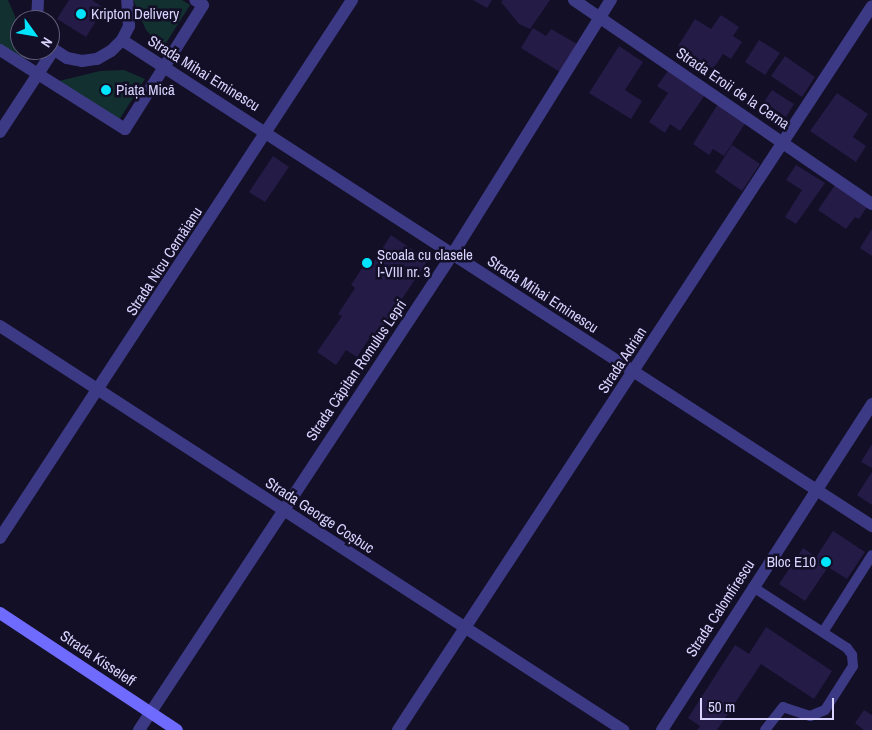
<!DOCTYPE html>
<html>
<head>
<meta charset="utf-8">
<style>
	body { margin:0 }
	#map { position:relative; width:872px; height:730px; overflow:hidden; background:#130f26; font-family:"Archivo Narrow",sans-serif }
	div>[style] { position:absolute }
	.green>* { inset:0; background:#12302f }
	.building>* { inset:0; background:#241b47 }
	.lane>* { height:10px; margin:-5px; padding:0 5px; transform-origin:5px; border-radius:5px; background:#3d3a85 }
	.street>* { height:12px; margin:-6px; padding:0 6px; transform-origin:6px; border-radius:6px; background:#3d3a85 }
	.secondary>* { height:12px; margin:-6px; padding:0 6px; transform-origin:6px; border-radius:6px; background:#6f6bff }
	.dots>* { width:14px; height:14px; translate:-50% -50%; box-sizing:border-box; border:2px solid #130f26; border-radius:50% }
	span { translate:-50% -50%; white-space:nowrap; text-align:center; line-height:1.15; -webkit-text-stroke:5px #130f26; paint-order:stroke }
	.poi-label { font-size:15px; color:#d9d4ff }
	.left { translate:0 -50%; text-align:left }
	.right { translate:-100% -50%; text-align:right }
	.street-label { font-size:15px; color:#d9d4ff }
	.north { position:absolute; left:10px; top:10px; width:50px; height:50px; box-sizing:border-box; background:#130f26; border:1px solid #625e7d; border-radius:50%; rotate:122deg; font-size:14px; font-weight:700; line-height:20px; text-align:center; color:#d9d4ff }
	.north::after { content:''; display:block; margin:auto; width:18px; height:22px; background:#00e5ff; clip-path:polygon(50% 0,100% 100%,50% 72%,0 100%) }
	.scale { position:absolute; left:700px; top:698px; width:134px; height:22px; box-sizing:border-box; border:2px solid #d9d4ff; border-top:0; padding-left:6px; font-size:15px; line-height:18px; white-space:nowrap; color:#d9d4ff; -webkit-text-stroke:4px #130f26; paint-order:stroke }
</style>
</head>
<body>
<div id="map">
	<div class="green">
		<i style="clip-path:polygon(0 0,8px 0,15px 16px,23px 58px,0 44px)"></i>
		<i style="clip-path:polygon(133px 0,182px 0,190px 5px,163px 48px,146px 30px)"></i>
		<i style="clip-path:polygon(124px 70px,145px 79px,119px 120px,59px 81px,100px 71px)"></i>
	</div>
	<div class="building">
		<i style="clip-path:polygon(69px 0,92px 0,104px 8px,86px 37px,57px 19px)"></i>
		<i style="clip-path:polygon(473px 0,492px 0,487px 8px)"></i>
		<i style="clip-path:polygon(503px 0,550px 0,530px 29px,519px 24px,501px 2px)"></i>
		<i style="clip-path:polygon(721px 15px,739px 27px,733px 36px,742px 42px,731px 59px,723px 54px,713px 69px,678px 46px,695px 19px,711px 29px)"></i>
		<i style="clip-path:polygon(533px 28px,546px 36px,551px 29px,577px 44px,560px 72px,521px 48px)"></i>
		<i style="clip-path:polygon(759px 40px,780px 53px,765px 75px,745px 62px)"></i>
		<i style="clip-path:polygon(619px 46px,643px 62px,625px 90px,642px 101px,631px 119px,589px 93px)"></i>
		<i style="clip-path:polygon(785px 56px,815px 77px,802px 97px,771px 76px)"></i>
		<i style="clip-path:polygon(668px 71px,705px 95px,680px 131px,670px 124px,665px 133px,649px 122px,668px 93px,657px 86px)"></i>
		<i style="clip-path:polygon(772px 90px,794px 104px,786px 117px,764px 102px)"></i>
		<i style="clip-path:polygon(837px 93px,868px 114px,853px 137px,866px 146px,856px 162px,810px 131px)"></i>
		<i style="clip-path:polygon(718px 104px,746px 122px,724px 156px,713px 149px,709px 155px,693px 144px)"></i>
		<i style="clip-path:polygon(732px 145px,760px 164px,742px 191px,715px 172px)"></i>
		<i style="clip-path:polygon(273px 156px,289px 167px,265px 202px,249px 192px)"></i>
		<i style="clip-path:polygon(796px 165px,825px 183px,796px 224px,785px 217px,802px 190px,786px 180px)"></i>
		<i style="clip-path:polygon(835px 185px,867px 207px,859px 219px,855px 217px,846px 229px,818px 210px)"></i>
		<i style="clip-path:polygon(872px 229px,872px 256px,860px 248px)"></i>
		<i style="clip-path:polygon(391px 235px,428px 260px,375px 339px,371px 336px,357px 357px,346px 350px,336px 365px,317px 352px,342px 316px,338px 314px,355px 288px,351px 285px,368px 259px,373px 263px)"></i>
		<i style="clip-path:polygon(872px 444px,872px 468px,861px 462px)"></i>
		<i style="clip-path:polygon(872px 472px,872px 505px,857px 495px)"></i>
		<i style="clip-path:polygon(833px 531px,865px 552px,847px 579px,828px 567px,805px 601px,779px 584px,803px 548px,816px 557px)"></i>
		<i style="clip-path:polygon(766px 627px,832px 671px,814px 699px,761px 664px,717px 730px,697px 730px,700px 726px,688px 718px,735px 645px,749px 654px)"></i>
		<i style="clip-path:polygon(864px 710px,872px 715px,872px 730px,864px 730px,855px 723px)"></i>
	</div>
	<div class="lane">
		<i style="left:753px;top:587px;width:112px;rotate:33deg"></i>
		<i style="left:847px;top:648px;width:9px;rotate:54deg"></i>
		<i style="left:852px;top:655px;width:11px;rotate:85deg"></i>
		<i style="left:853px;top:666px;width:52px;rotate:122.5deg"></i>
		<i style="left:825px;top:710px;width:16px;rotate:158deg"></i>
		<i style="left:810px;top:716px;width:28px;rotate:-162deg"></i>
		<i style="left:783px;top:707px;width:29px;rotate:128deg"></i>
		<i style="left:823px;top:632px;width:91px;rotate:-57.5deg"></i>
	</div>
	<div class="street">
		<i style="left:574px;top:0;width:361px;rotate:34.4deg"></i>
		<i style="left:37px;top:20px;width:20px;rotate:-87deg"></i>
		<i style="left:122px;top:40px;width:894px;rotate:32.94deg"></i>
		<i style="left:50px;top:47px;width:20px;rotate:33deg"></i>
		<i style="left:67px;top:58px;width:15px;rotate:11deg"></i>
		<i style="left:82px;top:61px;width:15px;rotate:-8deg"></i>
		<i style="left:97px;top:59px;width:16px;rotate:-30deg"></i>
		<i style="left:111px;top:51px;width:16px;rotate:-45deg"></i>
		<i style="left:122px;top:40px;width:16px;rotate:-63deg"></i>
		<i style="left:129px;top:26px;width:26px;rotate:-94deg"></i>
		<i style="left:0;top:50px;width:148px;rotate:32.3deg"></i>
		<i style="left:125px;top:129px;width:146px;rotate:-57.8deg"></i>
		<i style="left:203px;top:5px;width:9px;rotate:-148deg"></i>
		<i style="left:0;top:132px;width:97px;rotate:-56.8deg"></i>
		<i style="left:0;top:326px;width:743px;rotate:32.96deg"></i>
		<i style="left:0;top:538px;width:643px;rotate:-56.8deg"></i>
		<i style="left:139px;top:730px;width:569px;rotate:-56.62deg"></i>
		<i style="left:452px;top:255px;width:301px;rotate:-58.1deg"></i>
		<i style="left:398px;top:730px;width:865px;rotate:-56.79deg"></i>
		<i style="left:662px;top:730px;width:388px;rotate:-57.2deg"></i>
	</div>
	<div class="secondary">
		<i style="left:0;top:613px;width:212px;rotate:33.5deg"></i>
	</div>
	<div class="dots">
		<i style="left:81px;top:14px;background:#00e5ff"></i>
		<i style="left:106px;top:90px;background:#00e5ff"></i>
		<i style="left:367px;top:263px;background:#00e5ff"></i>
		<i style="left:826px;top:562px;background:#00e5ff"></i>
	</div>
	<div class="poi-label">
		<span class="left" style="left:91px;top:14px">Kripton Delivery</span>
		<span class="left" style="left:116px;top:90px">Piața Mică</span>
		<span class="left" style="left:377px;top:263px">Școala cu clasele<br>I-VIII nr. 3</span>
		<span class="right" style="left:816px;top:562px">Bloc E10</span>
	</div>
	<div class="street-label">
		<span style="left:204px;top:73px;rotate:32deg">Strada Mihai Eminescu</span>
		<span style="left:733px;top:88px;rotate:34deg">Strada Eroii de la Cerna</span>
		<span style="left:164px;top:261px;rotate:-57deg">Strada Nicu Cernăianu</span>
		<span style="left:543px;top:294px;rotate:33deg">Strada Mihai Eminescu</span>
		<span style="left:622px;top:360px;rotate:-57deg">Strada Adrian</span>
		<span style="left:356px;top:370px;rotate:-56deg">Strada Căpitan Romulus Lepri</span>
		<span style="left:320px;top:515px;rotate:33deg">Strada George Coșbuc</span>
		<span style="left:720px;top:608px;rotate:-57deg">Strada Calomfirescu</span>
		<span style="left:98px;top:658px;rotate:34deg">Strada Kisseleff</span>
	</div>
	<div class="north">N</div>
	<div class="scale">50 m</div>
</div>
</body>
</html>
